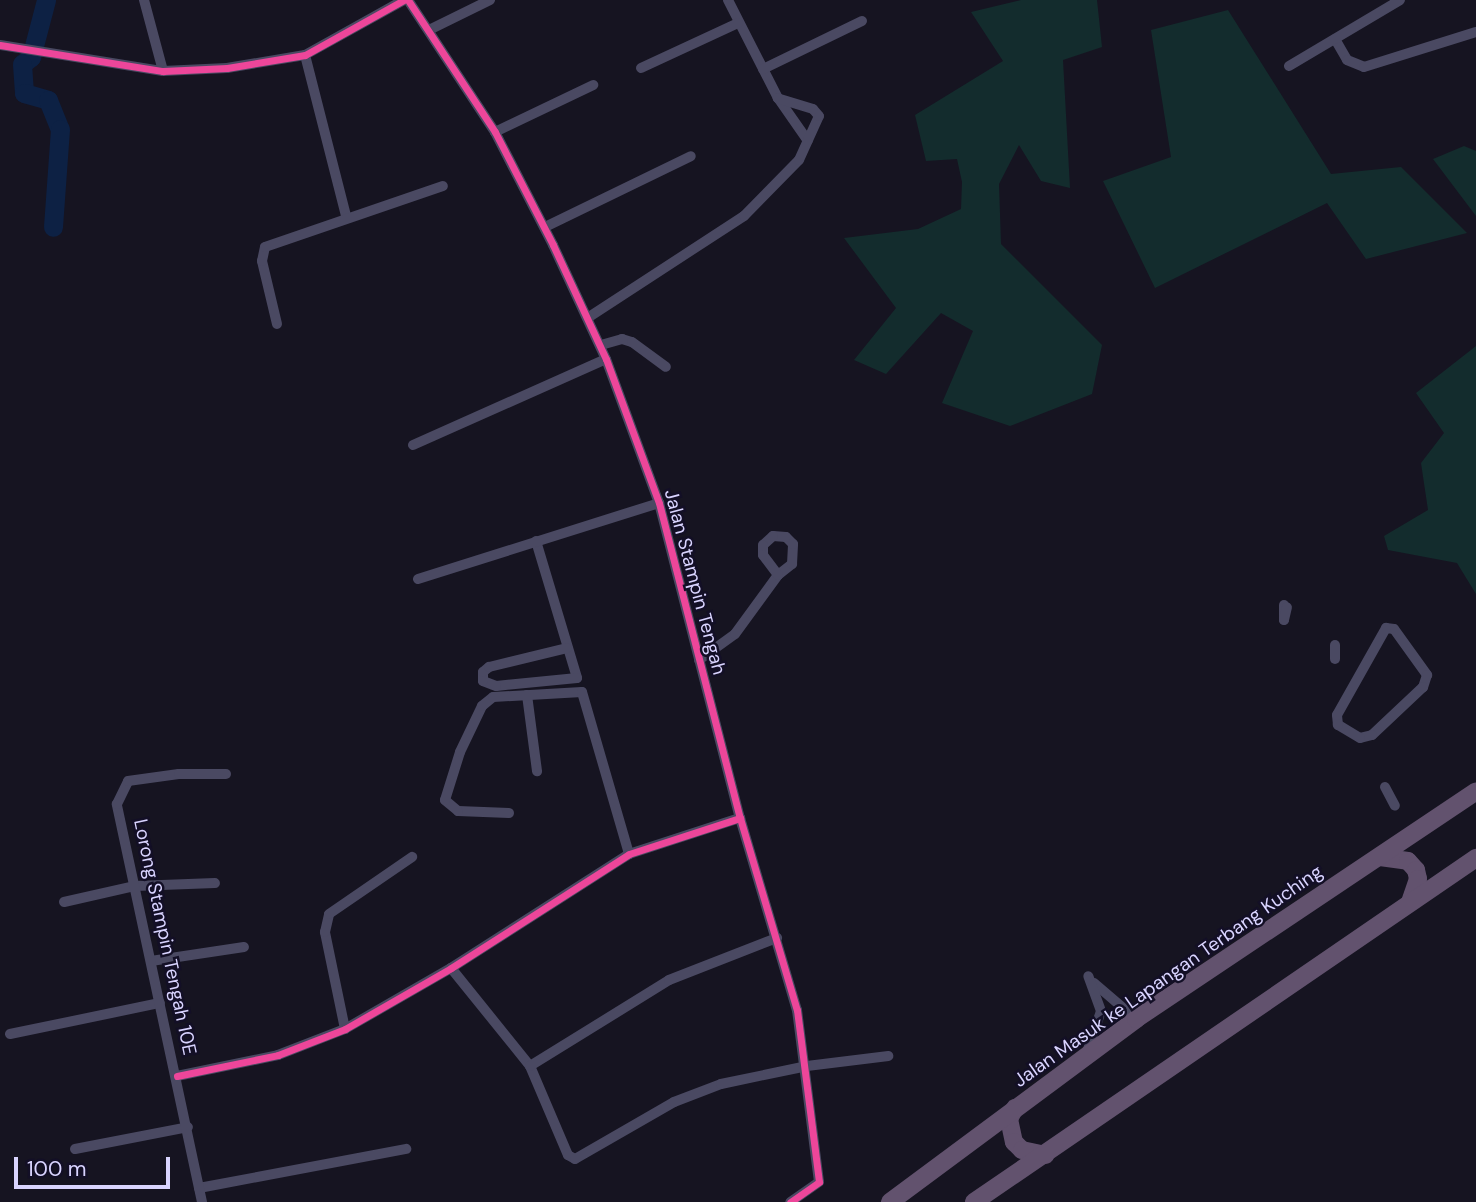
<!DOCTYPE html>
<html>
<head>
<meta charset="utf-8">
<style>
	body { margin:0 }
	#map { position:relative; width:1476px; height:1202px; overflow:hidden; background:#161421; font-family:"DM Sans",sans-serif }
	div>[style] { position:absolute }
	.green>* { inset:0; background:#132c2d }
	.river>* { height:19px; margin:-9.5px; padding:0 9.5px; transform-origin:9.5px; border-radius:9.5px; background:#0d2144 }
	.minor>* { height:10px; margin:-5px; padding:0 5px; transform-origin:5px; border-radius:5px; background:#4a4962 }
	.trunk>* { height:18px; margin:-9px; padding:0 9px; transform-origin:9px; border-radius:9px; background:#62526e }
	.cycleway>* { height:7px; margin:-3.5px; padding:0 3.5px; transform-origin:3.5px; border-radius:3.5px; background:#ed469a }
	span { translate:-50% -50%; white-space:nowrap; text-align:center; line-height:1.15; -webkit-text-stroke:5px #130f26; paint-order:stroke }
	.street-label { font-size:19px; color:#d9d4ff }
	.scale { position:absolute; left:14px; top:1157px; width:156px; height:32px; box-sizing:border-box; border:4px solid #d9d4ff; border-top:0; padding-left:9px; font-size:21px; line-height:24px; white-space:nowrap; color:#d9d4ff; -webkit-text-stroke:5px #130f26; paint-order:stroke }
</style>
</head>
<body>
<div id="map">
	<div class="green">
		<i style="clip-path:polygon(1021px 0,1097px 0,1102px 47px,1063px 60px,1070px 188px,1041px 181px,1019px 145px,999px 184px,1001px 244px,1102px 345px,1092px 394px,1010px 426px,942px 403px,973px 331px,941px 313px,886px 374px,854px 360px,896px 308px,844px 238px,918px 229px,961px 209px,962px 182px,957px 159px,926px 161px,915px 115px,1003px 61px,971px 12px)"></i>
		<i style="clip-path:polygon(1228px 10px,1331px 174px,1401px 167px,1467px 233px,1366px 259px,1327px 203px,1155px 288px,1103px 181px,1171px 157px,1151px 30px)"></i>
		<i style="clip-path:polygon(1464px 146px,1476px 151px,1476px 216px,1433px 159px)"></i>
		<i style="clip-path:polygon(1476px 346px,1476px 594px,1457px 563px,1388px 550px,1384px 536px,1428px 510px,1421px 463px,1444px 433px,1416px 393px)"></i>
	</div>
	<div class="river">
		<i style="left:46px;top:0;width:59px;rotate:104.7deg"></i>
		<i style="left:31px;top:57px;width:11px;rotate:142deg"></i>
		<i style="left:22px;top:64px;width:29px;rotate:86deg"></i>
		<i style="left:24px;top:93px;width:25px;rotate:16deg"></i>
		<i style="left:48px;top:100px;width:31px;rotate:68deg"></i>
		<i style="left:60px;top:129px;width:98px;rotate:94.1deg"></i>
	</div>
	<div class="minor">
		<i style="left:144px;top:0;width:73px;rotate:75deg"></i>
		<i style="left:408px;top:0;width:158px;rotate:56.6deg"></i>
		<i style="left:495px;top:132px;width:127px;rotate:62.8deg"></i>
		<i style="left:553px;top:245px;width:126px;rotate:65.1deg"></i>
		<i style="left:606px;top:359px;width:153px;rotate:69.8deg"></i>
		<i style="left:659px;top:503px;width:325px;rotate:75.6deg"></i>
		<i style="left:740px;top:818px;width:200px;rotate:73.5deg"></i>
		<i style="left:797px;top:1010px;width:173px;rotate:82.7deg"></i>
		<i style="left:819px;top:1182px;width:35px;rotate:145deg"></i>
		<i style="left:728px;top:0;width:110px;rotate:63deg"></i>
		<i style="left:778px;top:98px;width:52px;rotate:55.1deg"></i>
		<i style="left:429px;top:30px;width:68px;rotate:-26.2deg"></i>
		<i style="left:1335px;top:39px;width:24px;rotate:60deg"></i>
		<i style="left:1347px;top:60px;width:18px;rotate:22deg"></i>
		<i style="left:1364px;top:67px;width:117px;rotate:-17.4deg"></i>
		<i style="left:0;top:45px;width:165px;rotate:9.1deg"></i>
		<i style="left:163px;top:71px;width:64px;rotate:-2.7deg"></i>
		<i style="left:227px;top:68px;width:79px;rotate:-9.5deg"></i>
		<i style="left:305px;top:55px;width:113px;rotate:-29.1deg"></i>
		<i style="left:305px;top:55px;width:166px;rotate:75.7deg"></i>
		<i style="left:1289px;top:66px;width:129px;rotate:-30.7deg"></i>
		<i style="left:641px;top:68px;width:107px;rotate:-24.9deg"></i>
		<i style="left:763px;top:69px;width:110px;rotate:-25.9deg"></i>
		<i style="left:495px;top:132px;width:109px;rotate:-25.6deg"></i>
		<i style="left:545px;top:227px;width:162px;rotate:-25.9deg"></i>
		<i style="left:589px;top:317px;width:185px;rotate:-33.1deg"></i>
		<i style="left:744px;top:216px;width:78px;rotate:-45.5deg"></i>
		<i style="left:799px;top:160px;width:48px;rotate:-65.6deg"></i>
		<i style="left:819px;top:116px;width:9px;rotate:-131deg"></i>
		<i style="left:813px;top:109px;width:37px;rotate:-163deg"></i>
		<i style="left:277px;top:324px;width:65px;rotate:-103.4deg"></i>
		<i style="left:262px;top:261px;width:14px;rotate:-78deg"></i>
		<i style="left:265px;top:247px;width:188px;rotate:-18.9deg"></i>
		<i style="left:601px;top:345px;width:22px;rotate:-16deg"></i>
		<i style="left:622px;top:339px;width:10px;rotate:17deg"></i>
		<i style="left:632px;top:342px;width:42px;rotate:36.3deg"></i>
		<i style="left:413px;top:445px;width:211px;rotate:-24deg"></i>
		<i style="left:536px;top:541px;width:143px;rotate:73.3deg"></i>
		<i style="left:577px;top:678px;width:81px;rotate:174.4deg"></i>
		<i style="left:496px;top:686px;width:14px;rotate:-159deg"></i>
		<i style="left:483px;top:681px;width:9px;rotate:-90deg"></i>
		<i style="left:483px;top:672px;width:8px;rotate:-40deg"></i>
		<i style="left:489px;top:667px;width:80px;rotate:-13.7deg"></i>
		<i style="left:418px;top:579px;width:253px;rotate:-17.5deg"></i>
		<i style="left:1284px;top:605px;width:15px;rotate:90deg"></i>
		<i style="left:1284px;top:620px;width:13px;rotate:-77deg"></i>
		<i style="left:1386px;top:628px;width:8px;rotate:7deg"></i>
		<i style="left:1394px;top:629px;width:57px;rotate:54.3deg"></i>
		<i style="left:1427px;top:675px;width:13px;rotate:108deg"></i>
		<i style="left:1423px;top:687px;width:70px;rotate:136.7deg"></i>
		<i style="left:1372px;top:735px;width:12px;rotate:166deg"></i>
		<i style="left:1360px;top:738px;width:26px;rotate:-149deg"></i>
		<i style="left:1338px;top:725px;width:10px;rotate:-96deg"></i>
		<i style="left:1337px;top:715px;width:100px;rotate:-60.6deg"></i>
		<i style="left:1335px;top:645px;width:14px;rotate:90deg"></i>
		<i style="left:699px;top:660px;width:44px;rotate:-35.8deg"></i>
		<i style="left:735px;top:634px;width:73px;rotate:-53.9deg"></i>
		<i style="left:778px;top:575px;width:18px;rotate:-38deg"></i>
		<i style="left:792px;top:564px;width:20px;rotate:-87deg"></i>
		<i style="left:793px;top:544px;width:10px;rotate:-135deg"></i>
		<i style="left:786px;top:537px;width:13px;rotate:-176deg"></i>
		<i style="left:773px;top:536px;width:13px;rotate:138deg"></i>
		<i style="left:763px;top:545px;width:10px;rotate:90deg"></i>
		<i style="left:763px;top:555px;width:25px;rotate:53deg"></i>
		<i style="left:527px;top:695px;width:77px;rotate:82.5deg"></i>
		<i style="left:1385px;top:787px;width:21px;rotate:62deg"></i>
		<i style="left:509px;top:813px;width:51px;rotate:-177.8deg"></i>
		<i style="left:458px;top:811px;width:17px;rotate:-140deg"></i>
		<i style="left:445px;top:800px;width:50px;rotate:-72.6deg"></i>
		<i style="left:460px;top:752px;width:51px;rotate:-64.4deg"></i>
		<i style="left:482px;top:706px;width:14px;rotate:-39deg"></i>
		<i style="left:493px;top:697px;width:89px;rotate:-3.2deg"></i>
		<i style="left:582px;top:692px;width:169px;rotate:73.8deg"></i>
		<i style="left:64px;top:902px;width:73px;rotate:-12.7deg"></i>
		<i style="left:135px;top:886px;width:80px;rotate:-2.1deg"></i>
		<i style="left:151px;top:961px;width:94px;rotate:-8.6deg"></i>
		<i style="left:451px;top:968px;width:126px;rotate:51.1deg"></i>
		<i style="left:530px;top:1066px;width:97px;rotate:66.9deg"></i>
		<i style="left:568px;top:1155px;width:8px;rotate:30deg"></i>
		<i style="left:575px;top:1159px;width:114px;rotate:-29.9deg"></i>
		<i style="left:674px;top:1102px;width:50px;rotate:-21deg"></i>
		<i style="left:721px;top:1084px;width:88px;rotate:-11.8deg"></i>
		<i style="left:807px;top:1066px;width:82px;rotate:-7deg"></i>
		<i style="left:1094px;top:983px;width:55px;rotate:40.6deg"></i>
		<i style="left:345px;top:1029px;width:99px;rotate:-101.7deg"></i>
		<i style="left:325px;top:932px;width:18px;rotate:-77deg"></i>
		<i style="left:329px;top:914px;width:101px;rotate:-34.5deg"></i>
		<i style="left:10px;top:1034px;width:153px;rotate:-11.7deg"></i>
		<i style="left:1087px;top:1052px;width:43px;rotate:-71.1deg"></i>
		<i style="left:1101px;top:1011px;width:37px;rotate:-110deg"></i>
		<i style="left:530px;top:1066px;width:163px;rotate:-31.7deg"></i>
		<i style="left:669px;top:980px;width:116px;rotate:-21.3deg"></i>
		<i style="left:177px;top:1076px;width:103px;rotate:-11.7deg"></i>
		<i style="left:278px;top:1055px;width:72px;rotate:-21.2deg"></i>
		<i style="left:345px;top:1029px;width:122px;rotate:-29.9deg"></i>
		<i style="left:451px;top:968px;width:211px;rotate:-32.6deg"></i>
		<i style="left:629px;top:854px;width:117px;rotate:-18deg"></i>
		<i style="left:75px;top:1149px;width:115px;rotate:-11deg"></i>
		<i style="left:199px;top:1188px;width:211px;rotate:-10.7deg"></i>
		<i style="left:202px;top:1202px;width:407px;rotate:-102.1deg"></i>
		<i style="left:117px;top:804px;width:25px;rotate:-64deg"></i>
		<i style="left:128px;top:781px;width:51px;rotate:-7.8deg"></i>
		<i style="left:179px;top:774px;width:47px"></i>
	</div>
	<div class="trunk">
		<i style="left:1380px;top:857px;width:28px;rotate:8deg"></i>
		<i style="left:1408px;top:861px;width:12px;rotate:48deg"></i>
		<i style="left:1416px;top:870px;width:9px;rotate:77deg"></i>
		<i style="left:1418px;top:879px;width:24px;rotate:109deg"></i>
		<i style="left:1015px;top:1108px;width:13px;rotate:119deg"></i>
		<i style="left:1009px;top:1119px;width:24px;rotate:78deg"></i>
		<i style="left:1014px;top:1142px;width:11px;rotate:45deg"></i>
		<i style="left:1022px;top:1150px;width:24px;rotate:12deg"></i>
		<i style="left:890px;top:1202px;width:307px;rotate:-36.6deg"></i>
		<i style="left:1136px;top:1019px;width:409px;rotate:-33.8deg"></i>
		<i style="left:974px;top:1202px;width:609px;rotate:-34.42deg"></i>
	</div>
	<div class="cycleway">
		<i style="left:408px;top:0;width:158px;rotate:56.6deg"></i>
		<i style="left:495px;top:132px;width:127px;rotate:62.8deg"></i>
		<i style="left:553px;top:245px;width:126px;rotate:65.1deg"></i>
		<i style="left:606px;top:359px;width:153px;rotate:69.8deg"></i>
		<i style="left:659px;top:503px;width:325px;rotate:75.6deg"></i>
		<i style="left:740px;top:818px;width:200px;rotate:73.5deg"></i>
		<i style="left:797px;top:1010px;width:173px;rotate:82.7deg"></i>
		<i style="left:819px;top:1182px;width:35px;rotate:145deg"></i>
		<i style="left:0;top:45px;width:165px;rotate:9.1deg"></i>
		<i style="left:163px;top:71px;width:64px;rotate:-2.7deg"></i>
		<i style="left:227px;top:68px;width:79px;rotate:-9.5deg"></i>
		<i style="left:305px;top:55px;width:113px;rotate:-29.1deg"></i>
		<i style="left:177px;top:1076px;width:103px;rotate:-11.7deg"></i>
		<i style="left:278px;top:1055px;width:72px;rotate:-21.2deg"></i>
		<i style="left:345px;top:1029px;width:122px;rotate:-29.9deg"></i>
		<i style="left:451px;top:968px;width:211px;rotate:-32.6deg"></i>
		<i style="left:629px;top:854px;width:117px;rotate:-18deg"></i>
	</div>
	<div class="street-label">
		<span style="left:695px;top:582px;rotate:75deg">Jalan Stampin Tengah</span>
		<span style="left:165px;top:937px;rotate:78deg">Lorong Stampin Tengah 10E</span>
		<span style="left:1168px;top:976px;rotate:-35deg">Jalan Masuk ke Lapangan Terbang Kuching</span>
	</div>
	<div class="scale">100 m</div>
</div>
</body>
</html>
